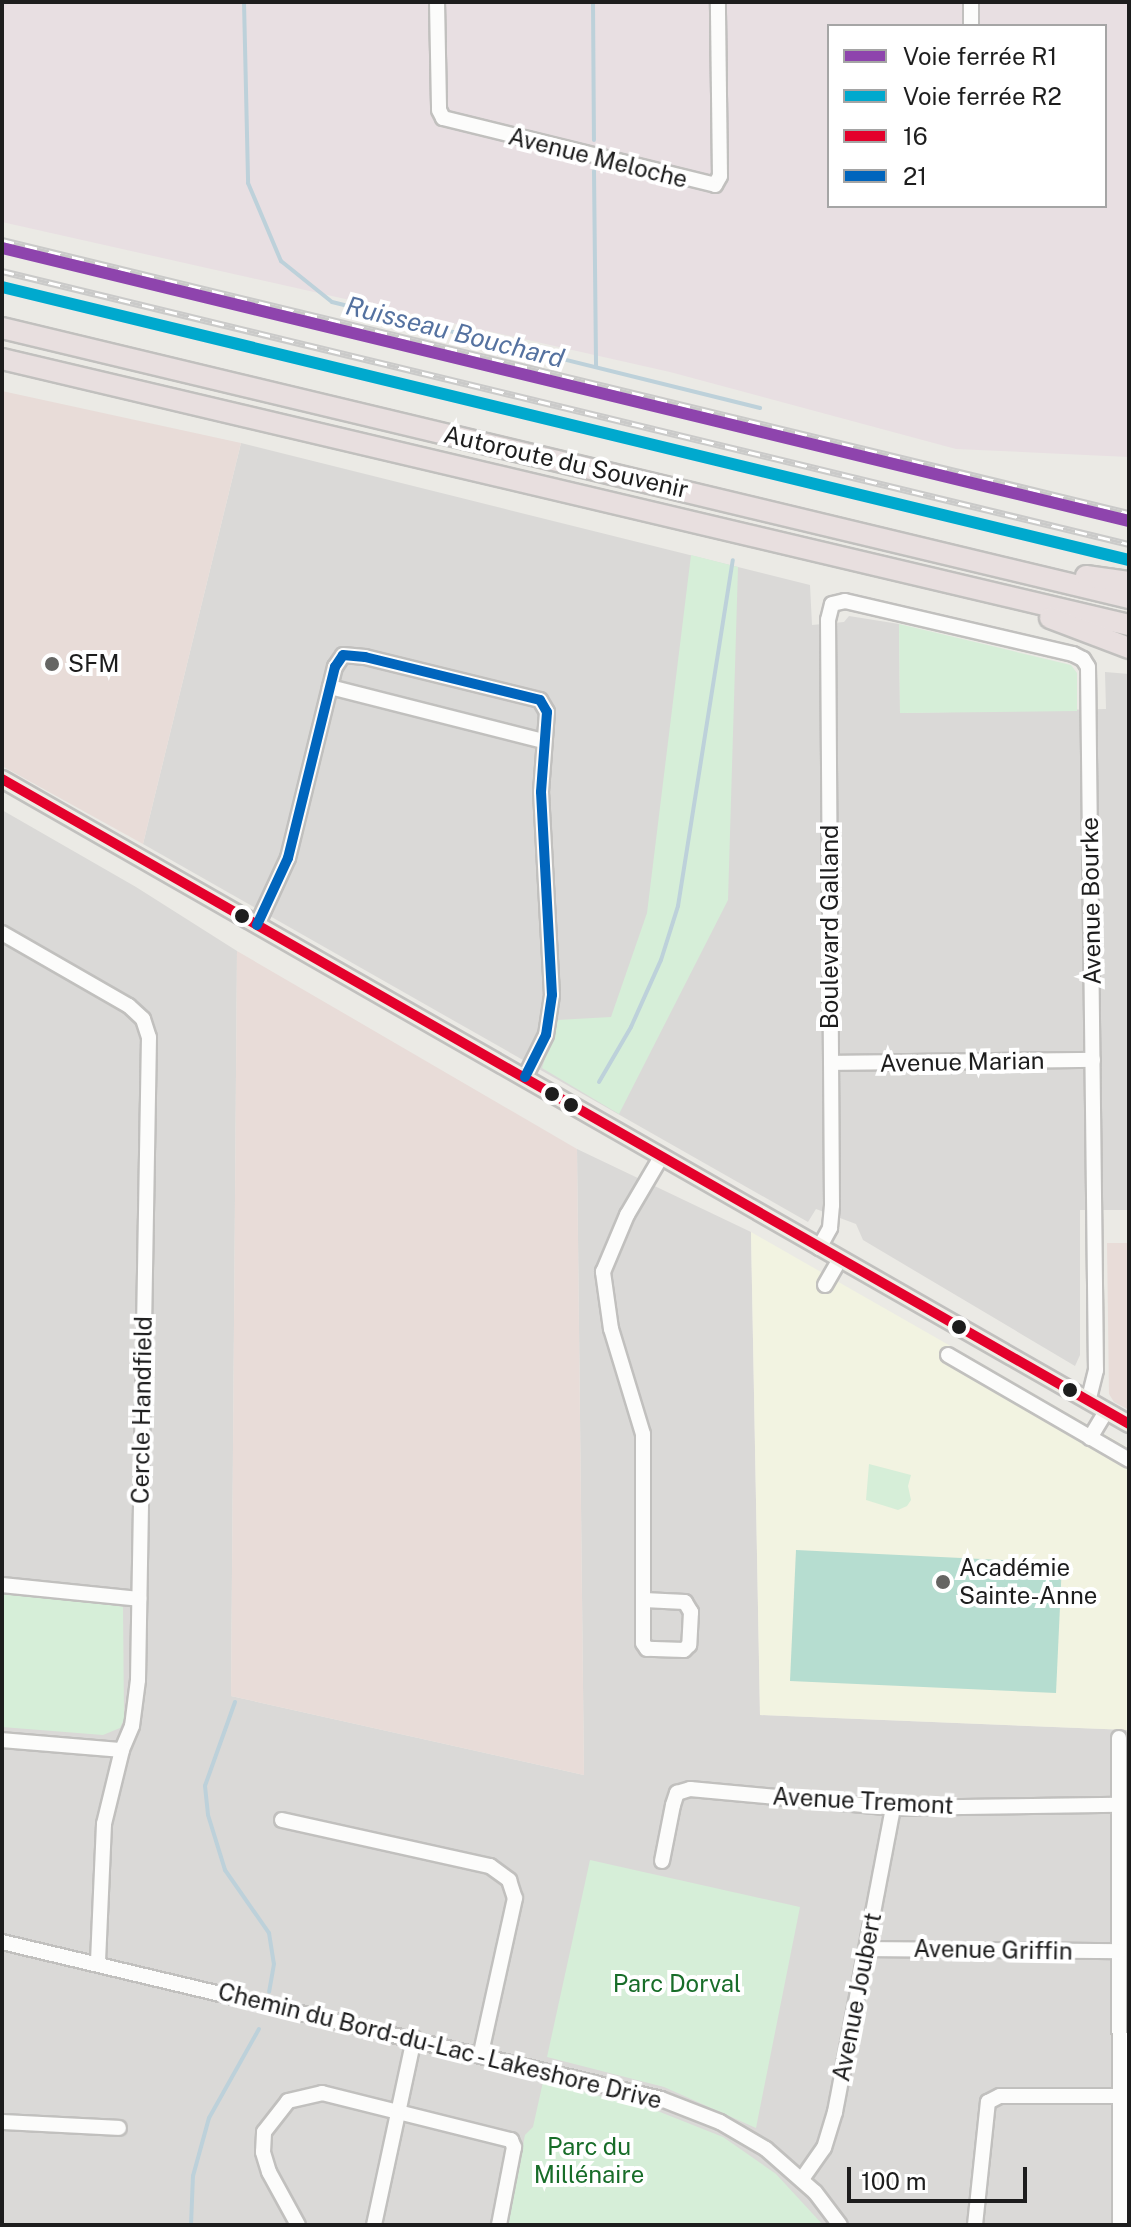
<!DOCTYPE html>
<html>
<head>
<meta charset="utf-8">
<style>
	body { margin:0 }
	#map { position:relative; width:1131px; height:2227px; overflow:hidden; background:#ebeae5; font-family:"Public Sans",sans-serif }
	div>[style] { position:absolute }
	.residential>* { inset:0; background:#dad9d7 }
	.commercial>* { inset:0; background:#e8dcd8 }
	.industrial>* { inset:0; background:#e8dfe2 }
	.education>* { inset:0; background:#f2f3e1 }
	.park>* { inset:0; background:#d6eed8 }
	.pitch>* { inset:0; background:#b6ddd0 }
	.stream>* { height:4px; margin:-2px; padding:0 2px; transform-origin:2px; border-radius:2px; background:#bdd1da }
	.roads { filter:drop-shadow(2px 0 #c1c0be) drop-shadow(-2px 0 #c1c0be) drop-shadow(0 2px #c1c0be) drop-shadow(0 -2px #c1c0be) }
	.minor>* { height:14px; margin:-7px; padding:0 7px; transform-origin:7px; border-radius:7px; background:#fcfcfb }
	.major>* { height:16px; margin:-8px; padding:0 8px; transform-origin:8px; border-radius:8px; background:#eeece5 }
	.highway>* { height:20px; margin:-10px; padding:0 10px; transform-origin:10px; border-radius:10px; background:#e8dfdf }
	.rail>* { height:7px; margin-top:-3.5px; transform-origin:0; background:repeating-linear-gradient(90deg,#fff 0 12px,#cacac9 0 24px); box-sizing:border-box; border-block:2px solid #cacac9 }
	.bus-1>* { height:10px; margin:-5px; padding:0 5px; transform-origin:5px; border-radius:5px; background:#e4002b }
	.bus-2>* { height:10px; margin:-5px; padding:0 5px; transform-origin:5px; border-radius:5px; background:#0065bd }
	.rail-1>* { height:12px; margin:-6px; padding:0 6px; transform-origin:6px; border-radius:6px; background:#8e44ad }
	.rail-2>* { height:12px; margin:-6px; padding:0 6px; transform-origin:6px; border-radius:6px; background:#00a9ce }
	.dots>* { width:22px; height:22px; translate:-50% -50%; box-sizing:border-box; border:4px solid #fff; border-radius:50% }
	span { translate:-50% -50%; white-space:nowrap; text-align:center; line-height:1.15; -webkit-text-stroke:8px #fff; paint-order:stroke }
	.street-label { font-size:24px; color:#1d1d1d }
	.poi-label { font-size:24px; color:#1d1d1d }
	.left { translate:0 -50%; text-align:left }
	.park-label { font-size:24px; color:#186d29 }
	.water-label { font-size:26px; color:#5572a0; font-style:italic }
	.frame { position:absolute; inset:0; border:4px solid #1d1d1d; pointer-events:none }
	.legend { position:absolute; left:827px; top:24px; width:280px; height:184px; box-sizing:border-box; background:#fff; border:2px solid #a5a5a5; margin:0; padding:10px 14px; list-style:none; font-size:24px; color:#1d1d1d }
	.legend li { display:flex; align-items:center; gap:16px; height:40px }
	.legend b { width:40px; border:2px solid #a5a5a5 }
	.scale { position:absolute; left:847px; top:2167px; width:180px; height:36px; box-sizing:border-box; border:4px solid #1d1d1d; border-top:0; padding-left:10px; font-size:24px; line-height:28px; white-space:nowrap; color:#1d1d1d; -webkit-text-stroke:6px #fff; paint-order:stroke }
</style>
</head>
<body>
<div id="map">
	<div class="residential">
		<i style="clip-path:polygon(241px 443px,810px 585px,812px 625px,844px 622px,849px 616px,899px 624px,900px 713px,1106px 709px,1105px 672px,1129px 674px,1129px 1210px,1080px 1210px,1080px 1355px,1075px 1366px,863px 1240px,856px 1224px,816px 1209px,808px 1222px,143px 844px)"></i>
		<i style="clip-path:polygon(2px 810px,136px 887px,237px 951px,231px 1696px,584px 1775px,577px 1149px,751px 1232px,760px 1715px,1129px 1730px,1129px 2225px,2px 2225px)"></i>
	</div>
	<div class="commercial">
		<i style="clip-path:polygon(2px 391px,241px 443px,143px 844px,2px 766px)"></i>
		<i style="clip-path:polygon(237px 951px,577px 1149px,584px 1775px,231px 1696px)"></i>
		<i style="clip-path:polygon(1107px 1243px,1129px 1243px,1129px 1410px,1114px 1402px,1109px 1394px)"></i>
	</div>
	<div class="industrial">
		<i style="clip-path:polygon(evenodd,2px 2px,1129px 2px,1129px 457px,956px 449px,670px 372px,2px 222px,2px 2px,829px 26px,1105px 26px,1105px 206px,829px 206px,829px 26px)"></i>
	</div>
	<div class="education">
		<i style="clip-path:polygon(751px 1232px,1129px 1448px,1129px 1730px,760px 1715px)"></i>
	</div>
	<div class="park">
		<i style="clip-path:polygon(691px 555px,738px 567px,728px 900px,619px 1114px,542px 1068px,557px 1020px,611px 1017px,647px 913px)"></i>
		<i style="clip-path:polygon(899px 624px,1071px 665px,1077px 673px,1077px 711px,900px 713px)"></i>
		<i style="clip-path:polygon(869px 1464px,911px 1475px,908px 1486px,911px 1500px,907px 1506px,898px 1510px,866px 1500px)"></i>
		<i style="clip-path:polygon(2px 1587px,123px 1607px,124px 1719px,120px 1728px,103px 1735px,2px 1727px)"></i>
		<i style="clip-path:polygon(590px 1860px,800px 1907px,756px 2128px,664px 2087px,547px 2057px)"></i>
		<i style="clip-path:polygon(543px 2082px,655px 2110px,723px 2137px,776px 2174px,823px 2225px,507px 2225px,525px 2135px,533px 2127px)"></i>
	</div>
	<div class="pitch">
		<i style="clip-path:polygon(796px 1550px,1062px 1563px,1056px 1693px,790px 1681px)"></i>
	</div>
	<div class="stream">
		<i style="left:244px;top:2px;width:181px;rotate:88.7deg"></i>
		<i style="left:248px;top:183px;width:85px;rotate:67.1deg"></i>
		<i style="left:281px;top:261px;width:65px;rotate:38.8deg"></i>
		<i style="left:332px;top:302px;width:441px;rotate:13.9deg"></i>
		<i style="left:593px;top:2px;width:138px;rotate:89.6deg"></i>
		<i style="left:594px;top:171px;width:196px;rotate:89.4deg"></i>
		<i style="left:599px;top:1082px;width:64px;rotate:-59.8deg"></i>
		<i style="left:631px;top:1027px;width:73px;rotate:-65.9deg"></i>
		<i style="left:661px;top:960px;width:57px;rotate:-72.5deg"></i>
		<i style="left:678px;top:906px;width:350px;rotate:-81deg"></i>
		<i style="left:235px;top:1702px;width:89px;rotate:109.7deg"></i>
		<i style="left:205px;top:1786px;width:29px;rotate:84deg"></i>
		<i style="left:208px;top:1815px;width:58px;rotate:72.8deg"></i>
		<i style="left:225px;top:1870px;width:77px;rotate:55.1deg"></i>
		<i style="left:269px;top:1933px;width:31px;rotate:81deg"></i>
		<i style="left:274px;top:1964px;width:28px;rotate:100deg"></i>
		<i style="left:191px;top:2225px;width:49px;rotate:-87.7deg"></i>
		<i style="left:193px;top:2176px;width:60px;rotate:-74.6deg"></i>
		<i style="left:209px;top:2118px;width:102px;rotate:-60.7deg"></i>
	</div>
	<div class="roads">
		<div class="minor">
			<i style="left:437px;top:2px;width:108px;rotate:88.9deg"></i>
			<i style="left:439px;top:110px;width:9px;rotate:63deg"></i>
			<i style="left:443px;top:118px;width:280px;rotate:13.8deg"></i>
			<i style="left:715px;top:185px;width:10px;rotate:-61deg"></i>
			<i style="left:720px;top:176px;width:174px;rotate:-90.7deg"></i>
			<i style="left:971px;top:2px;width:24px;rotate:90deg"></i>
			<i style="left:330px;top:687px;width:220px;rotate:14.2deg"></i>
			<i style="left:257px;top:925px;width:74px;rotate:-65.2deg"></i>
			<i style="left:288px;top:858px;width:197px;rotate:-76.2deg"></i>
			<i style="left:335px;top:667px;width:14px;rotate:-56deg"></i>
			<i style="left:343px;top:655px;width:22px;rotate:5deg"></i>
			<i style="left:365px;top:657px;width:180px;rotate:13.8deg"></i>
			<i style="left:540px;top:700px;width:14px;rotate:60deg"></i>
			<i style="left:547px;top:712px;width:80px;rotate:94.3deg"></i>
			<i style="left:541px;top:792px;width:203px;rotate:86.9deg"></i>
			<i style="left:552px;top:995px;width:40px;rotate:98.5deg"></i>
			<i style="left:546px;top:1035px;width:47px;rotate:116.6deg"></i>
			<i style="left:2px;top:933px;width:146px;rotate:29.9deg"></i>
			<i style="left:129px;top:1006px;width:19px;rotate:43deg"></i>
			<i style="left:143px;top:1019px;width:19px;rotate:72deg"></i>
			<i style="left:149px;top:1037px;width:643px;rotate:90.98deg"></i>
			<i style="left:138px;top:1680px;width:46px;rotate:97.4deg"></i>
			<i style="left:132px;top:1726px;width:26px;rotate:113deg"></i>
			<i style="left:122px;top:1750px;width:76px;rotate:103.7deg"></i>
			<i style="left:104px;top:1824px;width:139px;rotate:92.5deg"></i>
			<i style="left:831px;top:1063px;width:262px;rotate:-0.7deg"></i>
			<i style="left:819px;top:1248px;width:23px;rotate:-61deg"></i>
			<i style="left:830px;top:1228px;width:23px;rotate:-85deg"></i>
			<i style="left:832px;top:1205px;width:585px;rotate:-90.39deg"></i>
			<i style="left:828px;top:620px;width:16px;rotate:-76deg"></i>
			<i style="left:832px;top:604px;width:13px;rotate:-13deg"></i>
			<i style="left:845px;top:601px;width:234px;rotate:13.1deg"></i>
			<i style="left:1073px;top:654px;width:11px;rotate:27deg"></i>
			<i style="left:1083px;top:659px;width:9px;rotate:58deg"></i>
			<i style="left:1088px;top:667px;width:703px;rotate:89.35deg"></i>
			<i style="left:1096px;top:1370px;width:32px;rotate:104deg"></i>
			<i style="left:825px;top:1285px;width:30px;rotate:-60deg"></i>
			<i style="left:948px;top:1355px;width:209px;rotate:30.1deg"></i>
			<i style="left:1090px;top:1438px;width:31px;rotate:-59deg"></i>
			<i style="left:2px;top:1585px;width:138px;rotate:5.8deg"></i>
			<i style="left:644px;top:1600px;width:41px;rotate:2.8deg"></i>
			<i style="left:685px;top:1602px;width:12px;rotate:59deg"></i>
			<i style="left:691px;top:1612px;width:33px;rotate:93deg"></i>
			<i style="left:689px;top:1645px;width:7px;rotate:135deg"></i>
			<i style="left:684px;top:1650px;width:37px;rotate:-178deg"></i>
			<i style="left:647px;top:1649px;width:7px;rotate:-124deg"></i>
			<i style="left:643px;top:1643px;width:209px;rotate:-90deg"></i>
			<i style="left:643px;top:1434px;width:110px;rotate:-106.9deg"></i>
			<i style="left:611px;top:1329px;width:58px;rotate:-98deg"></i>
			<i style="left:603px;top:1272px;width:62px;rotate:-67.2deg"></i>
			<i style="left:627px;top:1215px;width:67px;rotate:-59.6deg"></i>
			<i style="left:1119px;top:1738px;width:487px;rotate:89.9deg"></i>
			<i style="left:2px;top:1740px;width:120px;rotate:4.8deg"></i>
			<i style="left:282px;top:1820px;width:213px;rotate:12.5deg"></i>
			<i style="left:490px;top:1866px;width:24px;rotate:36deg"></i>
			<i style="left:509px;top:1880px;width:19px;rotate:72deg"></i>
			<i style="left:515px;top:1898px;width:159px;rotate:102.4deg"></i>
			<i style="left:662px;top:1861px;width:57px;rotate:-78.9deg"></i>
			<i style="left:673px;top:1805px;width:13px;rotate:-72deg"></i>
			<i style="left:677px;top:1793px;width:14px;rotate:-17deg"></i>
			<i style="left:690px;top:1789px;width:204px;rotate:5.3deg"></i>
			<i style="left:893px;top:1808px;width:226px;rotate:-0.8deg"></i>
			<i style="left:2px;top:1942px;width:677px;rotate:13.4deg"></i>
			<i style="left:661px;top:2099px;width:63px;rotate:21.3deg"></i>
			<i style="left:720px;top:2122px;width:53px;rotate:30.4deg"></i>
			<i style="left:766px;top:2149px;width:65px;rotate:41.3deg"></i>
			<i style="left:815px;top:2192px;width:41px;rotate:52.9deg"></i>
			<i style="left:868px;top:1949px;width:251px;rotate:0.5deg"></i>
			<i style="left:2px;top:2122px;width:117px;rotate:2.9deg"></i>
			<i style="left:802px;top:2179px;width:38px;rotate:-55deg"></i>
			<i style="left:824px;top:2148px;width:38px;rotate:-73deg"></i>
			<i style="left:835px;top:2112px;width:309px;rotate:-79.2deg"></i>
			<i style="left:298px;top:2225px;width:60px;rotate:-118.7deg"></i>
			<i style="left:269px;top:2172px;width:21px;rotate:-107deg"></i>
			<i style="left:263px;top:2152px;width:20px;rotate:-87deg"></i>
			<i style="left:264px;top:2132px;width:39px;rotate:-52deg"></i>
			<i style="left:288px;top:2101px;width:35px;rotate:-13deg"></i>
			<i style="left:322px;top:2093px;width:195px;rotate:14deg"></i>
			<i style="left:511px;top:2140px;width:8px;rotate:67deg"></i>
			<i style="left:514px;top:2147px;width:79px;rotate:100.9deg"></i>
			<i style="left:374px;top:2225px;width:191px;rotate:-77.9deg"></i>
			<i style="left:975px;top:2225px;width:124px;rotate:-84deg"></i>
			<i style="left:988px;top:2102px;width:13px;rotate:-27deg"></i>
			<i style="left:1000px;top:2096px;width:119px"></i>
		</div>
		<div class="major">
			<i style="left:2px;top:779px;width:1299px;rotate:29.78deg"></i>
		</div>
		<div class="highway">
			<i style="left:2px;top:328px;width:1159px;rotate:13.47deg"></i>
			<i style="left:2px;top:359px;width:1158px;rotate:13.28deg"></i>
			<i style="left:1086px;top:576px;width:43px;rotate:7.9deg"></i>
			<i style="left:1050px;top:618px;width:85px;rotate:20.8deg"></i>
		</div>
	</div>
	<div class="rail">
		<i style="left:2px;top:240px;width:1160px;rotate:13.62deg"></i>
		<i style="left:2px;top:271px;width:1160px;rotate:13.62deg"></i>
	</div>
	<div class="bus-1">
		<i style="left:2px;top:779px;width:1299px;rotate:29.78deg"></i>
	</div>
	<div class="bus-2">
		<i style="left:257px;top:925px;width:74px;rotate:-65.2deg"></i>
		<i style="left:288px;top:858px;width:197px;rotate:-76.2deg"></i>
		<i style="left:335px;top:667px;width:14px;rotate:-56deg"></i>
		<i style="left:343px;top:655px;width:22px;rotate:5deg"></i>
		<i style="left:365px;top:657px;width:180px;rotate:13.8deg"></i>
		<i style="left:540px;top:700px;width:14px;rotate:60deg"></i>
		<i style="left:547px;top:712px;width:80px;rotate:94.3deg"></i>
		<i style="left:541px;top:792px;width:203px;rotate:86.9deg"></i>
		<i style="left:552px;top:995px;width:40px;rotate:98.5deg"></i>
		<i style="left:546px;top:1035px;width:47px;rotate:116.6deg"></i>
	</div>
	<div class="rail-1">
		<i style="left:2px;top:248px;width:1160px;rotate:13.62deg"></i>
	</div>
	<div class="rail-2">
		<i style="left:2px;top:287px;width:1160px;rotate:13.62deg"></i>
	</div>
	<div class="dots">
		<i style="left:52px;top:664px;background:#656563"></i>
		<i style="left:242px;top:916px;background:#1d1d1d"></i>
		<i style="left:552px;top:1094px;background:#1d1d1d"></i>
		<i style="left:571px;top:1105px;background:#1d1d1d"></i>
		<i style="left:959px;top:1327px;background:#1d1d1d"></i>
		<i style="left:1070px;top:1390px;background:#1d1d1d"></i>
		<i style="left:943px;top:1582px;background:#656563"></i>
	</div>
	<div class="street-label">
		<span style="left:598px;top:158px;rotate:14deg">Avenue Meloche</span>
		<span style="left:566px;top:462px;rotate:13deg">Autoroute du Souvenir</span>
		<span style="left:1091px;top:901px;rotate:-91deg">Avenue Bourke</span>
		<span style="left:830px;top:927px;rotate:-90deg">Boulevard Galland</span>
		<span style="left:962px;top:1062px;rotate:-1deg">Avenue Marian</span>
		<span style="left:142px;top:1410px;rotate:-89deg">Cercle Handfield</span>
		<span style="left:863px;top:1801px;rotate:3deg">Avenue Tremont</span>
		<span style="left:993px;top:1950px;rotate:1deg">Avenue Griffin</span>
		<span style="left:857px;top:1997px;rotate:-79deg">Avenue Joubert</span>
		<span style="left:440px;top:2046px;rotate:14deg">Chemin du Bord-du-Lac - Lakeshore Drive</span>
	</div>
	<div class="poi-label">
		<span class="left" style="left:68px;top:664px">SFM</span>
		<span class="left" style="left:959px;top:1582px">Académie<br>Sainte-Anne</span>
	</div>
	<div class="park-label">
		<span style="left:677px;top:1984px">Parc Dorval</span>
		<span style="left:589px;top:2161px">Parc du<br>Millénaire</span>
	</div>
	<div class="water-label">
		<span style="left:455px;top:332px;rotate:14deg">Ruisseau Bouchard</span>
	</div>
	<div class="frame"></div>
	<ul class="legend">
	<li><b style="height:10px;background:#8e44ad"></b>Voie ferrée R1</li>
	<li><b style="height:10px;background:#00a9ce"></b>Voie ferrée R2</li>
	<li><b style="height:10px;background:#e4002b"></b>16</li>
	<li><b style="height:10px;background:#0065bd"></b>21</li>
	</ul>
	<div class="scale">100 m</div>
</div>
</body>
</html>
